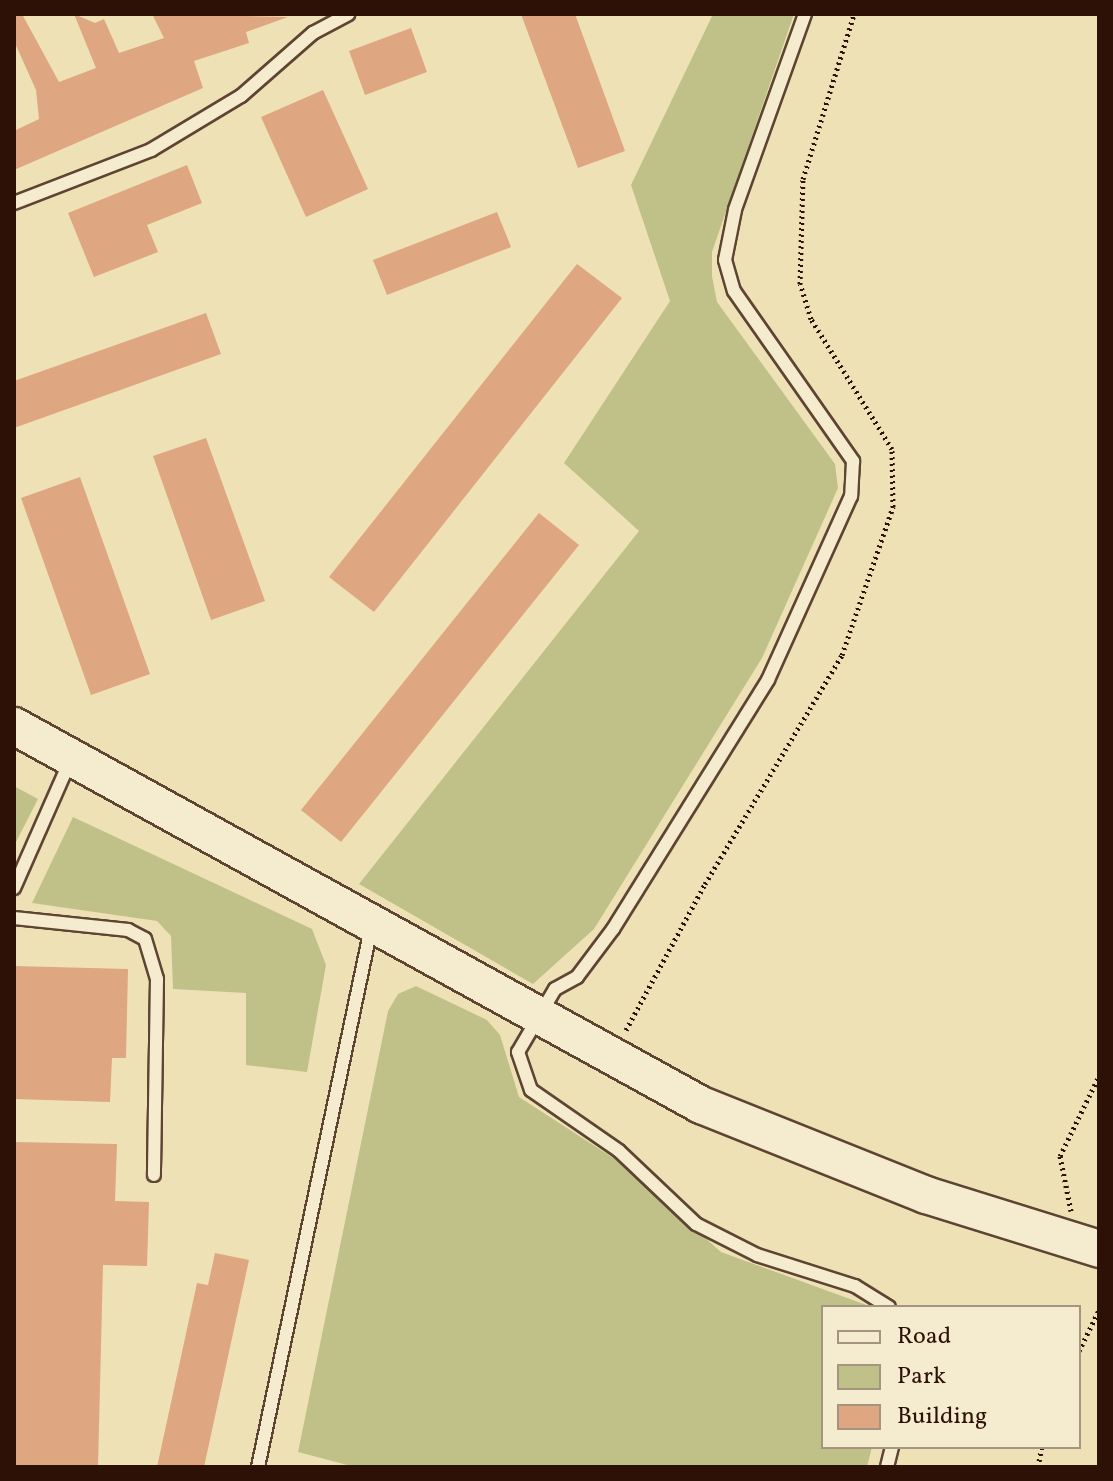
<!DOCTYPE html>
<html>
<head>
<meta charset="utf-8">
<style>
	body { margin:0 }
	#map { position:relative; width:1113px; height:1481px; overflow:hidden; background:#efe1b6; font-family:Vollkorn,serif }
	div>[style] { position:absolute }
	.green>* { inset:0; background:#c0c189 }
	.building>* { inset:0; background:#dea681 }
	.path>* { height:5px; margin-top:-2.5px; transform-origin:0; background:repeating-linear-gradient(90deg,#2e1106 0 2px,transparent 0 6px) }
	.roads { filter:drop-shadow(2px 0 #5e4532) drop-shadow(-2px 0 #5e4532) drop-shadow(0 2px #5e4532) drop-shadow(0 -2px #5e4532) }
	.service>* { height:12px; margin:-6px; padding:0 6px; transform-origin:6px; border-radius:6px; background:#f5ecd0 }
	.secondary>* { height:36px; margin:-18px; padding:0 18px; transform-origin:18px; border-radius:18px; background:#f5ecd0 }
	span { translate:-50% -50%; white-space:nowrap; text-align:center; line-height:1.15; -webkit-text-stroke:7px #f5ecd0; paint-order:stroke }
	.frame { position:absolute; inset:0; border:16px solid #2e1106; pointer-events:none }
	.legend { position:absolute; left:821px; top:1305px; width:260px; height:144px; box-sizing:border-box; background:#f5ecd0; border:2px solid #a5947f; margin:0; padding:10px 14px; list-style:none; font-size:24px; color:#2e1106 }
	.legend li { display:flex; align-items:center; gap:16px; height:40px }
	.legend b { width:40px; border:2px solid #a5947f }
</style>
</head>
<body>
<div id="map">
	<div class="green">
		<i style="clip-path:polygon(713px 14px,794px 14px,712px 252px,712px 276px,717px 302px,835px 464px,838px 488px,762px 658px,594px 929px,533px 984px,359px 884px,639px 531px,564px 463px,670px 301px,631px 185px)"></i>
		<i style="clip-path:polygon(14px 786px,38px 799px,14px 846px)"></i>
		<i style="clip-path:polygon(73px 817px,312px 929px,326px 965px,307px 1072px,246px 1065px,246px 993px,173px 989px,171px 936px,157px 921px,32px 903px)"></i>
		<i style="clip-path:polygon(416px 986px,487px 1020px,500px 1035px,519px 1097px,621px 1163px,721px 1252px,872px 1307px,823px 1307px,823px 1447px,872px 1447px,867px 1467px,355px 1467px,298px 1452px,388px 1011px,398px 994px)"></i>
	</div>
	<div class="building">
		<i style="clip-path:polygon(14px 14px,22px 14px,59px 82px,96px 68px,74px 14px,95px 23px,104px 19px,119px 53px,164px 38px,152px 14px,288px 17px,246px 32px,249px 43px,194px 61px,203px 88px,14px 170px,14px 131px,39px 119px,36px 90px,14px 41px)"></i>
		<i style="clip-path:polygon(521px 14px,575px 14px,625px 151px,578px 168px)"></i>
		<i style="clip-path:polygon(411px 28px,427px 72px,365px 95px,349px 51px)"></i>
		<i style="clip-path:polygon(323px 90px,368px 189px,306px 217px,261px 117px)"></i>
		<i style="clip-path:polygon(187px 165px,202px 203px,147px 225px,158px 252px,94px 277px,68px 213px)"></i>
		<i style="clip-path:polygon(497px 212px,511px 247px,387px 295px,373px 260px)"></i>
		<i style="clip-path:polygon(577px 264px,622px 298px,374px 612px,329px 577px)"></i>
		<i style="clip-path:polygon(206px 313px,221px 354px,14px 428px,14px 381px)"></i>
		<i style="clip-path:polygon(206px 438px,265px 601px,211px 620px,153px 456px)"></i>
		<i style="clip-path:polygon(80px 477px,150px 674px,91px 695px,21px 498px)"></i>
		<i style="clip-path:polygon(539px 513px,579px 545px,341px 842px,301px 810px)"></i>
		<i style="clip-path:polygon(14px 966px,128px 969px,126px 1058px,112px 1058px,110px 1102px,14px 1099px)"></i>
		<i style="clip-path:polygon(14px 1142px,117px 1144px,115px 1201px,149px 1202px,147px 1266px,103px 1265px,98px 1467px,14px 1467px)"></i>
		<i style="clip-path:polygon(215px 1253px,249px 1260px,204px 1467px,157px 1467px,197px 1283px,208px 1285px)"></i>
	</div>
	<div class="path">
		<i style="left:626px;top:1030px;width:166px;rotate:-61.6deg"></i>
		<i style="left:705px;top:884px;width:267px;rotate:-59.1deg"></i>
		<i style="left:842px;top:655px;width:157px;rotate:-71deg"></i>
		<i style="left:893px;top:507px;width:58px;rotate:-91deg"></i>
		<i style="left:892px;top:449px;width:153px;rotate:-121.9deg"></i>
		<i style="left:811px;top:319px;width:37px;rotate:-107deg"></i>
		<i style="left:800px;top:284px;width:105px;rotate:-88.4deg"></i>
		<i style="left:803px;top:179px;width:173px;rotate:-72.8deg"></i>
		<i style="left:1071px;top:1211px;width:56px;rotate:-101.3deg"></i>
		<i style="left:1060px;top:1156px;width:89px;rotate:-64deg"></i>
		<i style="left:1079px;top:1351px;width:46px;rotate:-64deg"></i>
		<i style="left:1038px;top:1467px;width:20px;rotate:-79deg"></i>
	</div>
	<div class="roads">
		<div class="service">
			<i style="left:805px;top:14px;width:208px;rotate:109.7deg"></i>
			<i style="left:735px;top:210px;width:51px;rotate:101.3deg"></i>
			<i style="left:725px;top:260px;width:32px;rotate:74deg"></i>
			<i style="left:734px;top:291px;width:208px;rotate:55deg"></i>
			<i style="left:853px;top:461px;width:35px;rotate:93deg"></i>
			<i style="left:851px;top:496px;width:202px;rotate:114.3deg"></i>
			<i style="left:768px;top:680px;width:293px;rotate:121.9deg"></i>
			<i style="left:613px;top:929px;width:60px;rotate:126.9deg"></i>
			<i style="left:577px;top:977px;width:25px;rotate:151deg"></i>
			<i style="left:555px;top:989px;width:73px;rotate:120.4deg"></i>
			<i style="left:518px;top:1052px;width:40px;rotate:71.1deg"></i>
			<i style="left:531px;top:1090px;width:107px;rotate:34.7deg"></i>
			<i style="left:619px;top:1151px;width:106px;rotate:43.5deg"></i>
			<i style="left:696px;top:1224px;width:68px;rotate:26.9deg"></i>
			<i style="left:757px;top:1255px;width:103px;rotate:17.6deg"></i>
			<i style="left:855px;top:1286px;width:40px;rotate:32deg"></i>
			<i style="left:14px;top:203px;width:147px;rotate:-21.1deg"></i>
			<i style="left:151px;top:150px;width:105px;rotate:-31deg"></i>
			<i style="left:241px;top:96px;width:96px;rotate:-41.2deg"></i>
			<i style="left:313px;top:33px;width:40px;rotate:-28deg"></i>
			<i style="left:14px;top:888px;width:141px;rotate:-66.2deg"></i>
			<i style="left:14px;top:918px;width:115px;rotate:6deg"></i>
			<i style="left:128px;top:930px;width:19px;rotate:28deg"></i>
			<i style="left:145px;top:939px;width:42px;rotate:73.3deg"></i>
			<i style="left:157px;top:979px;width:196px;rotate:90.9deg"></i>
			<i style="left:258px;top:1467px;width:551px;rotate:-78.16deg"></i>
			<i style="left:887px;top:1467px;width:21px;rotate:-76deg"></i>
		</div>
		<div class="secondary">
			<i style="left:14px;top:726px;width:785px;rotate:28.88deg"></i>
			<i style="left:701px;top:1105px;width:242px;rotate:21.8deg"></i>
			<i style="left:926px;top:1195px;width:181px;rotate:17.3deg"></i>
		</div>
	</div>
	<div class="frame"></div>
	<ul class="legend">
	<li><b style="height:10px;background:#f5ecd0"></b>Road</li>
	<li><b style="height:22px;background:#c0c189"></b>Park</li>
	<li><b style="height:22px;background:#dea681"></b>Building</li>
	</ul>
</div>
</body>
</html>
